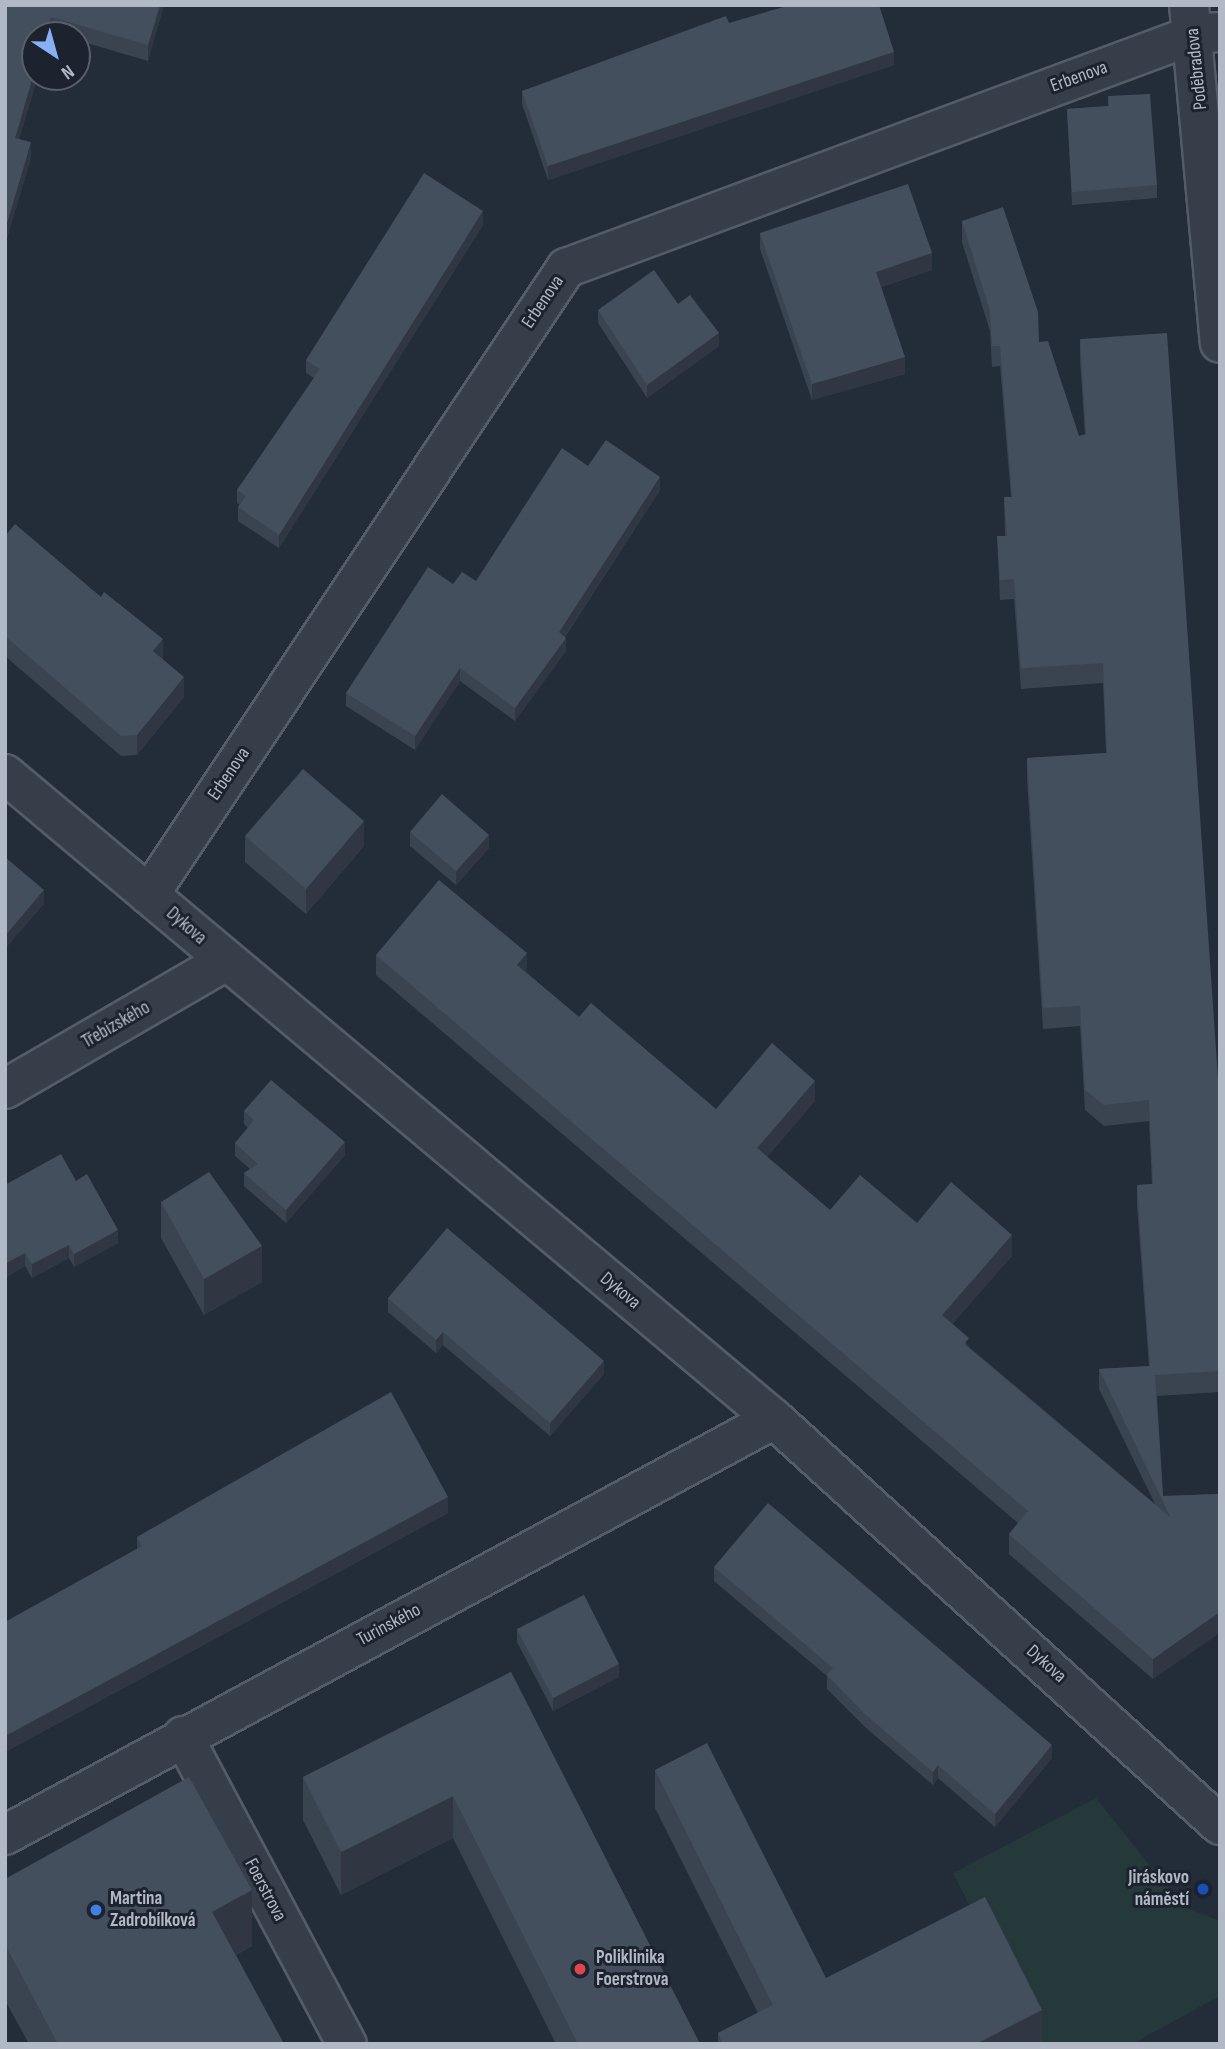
<!DOCTYPE html>
<html>
<head>
<meta charset="utf-8">
<style>
	body { margin:0 }
	#map { position:relative; width:1225px; height:2049px; overflow:hidden; background:#232c39; font-family:"Sofia Sans Condensed",sans-serif }
	div>[style] { position:absolute }
	.green>* { inset:0; background:#25383a }
	.roads { filter:drop-shadow(2px 0 #545c67) drop-shadow(-2px 0 #545c67) drop-shadow(0 2px #545c67) drop-shadow(0 -2px #545c67) }
	.street>* { height:38px; margin:-19px; padding:0 19px; transform-origin:19px; border-radius:19px; background:#363e4a }
	.wall>* { inset:0; background:#3a4451 }
	.shaded-wall>* { inset:0; background:#303742 }
	.building>* { inset:0; background:#444f5e }
	.dots>* { width:19px; height:19px; translate:-50% -50%; box-sizing:border-box; border:4px solid #1c232e; border-radius:50% }
	span { translate:-50% -50%; white-space:nowrap; text-align:center; line-height:1.15; -webkit-text-stroke:6px #1c232e; paint-order:stroke }
	.street-label { font-size:19px; color:#b1b9c6 }
	.poi-label { font-size:19px; color:#b1b9c6; font-weight:700 }
	.right { translate:-100% -50%; text-align:right }
	.left { translate:0 -50%; text-align:left }
	.frame { position:absolute; inset:0; border:7px solid #b1b9c6; pointer-events:none }
	.north { position:absolute; left:21px; top:21px; width:70px; height:70px; box-sizing:border-box; background:#1c232e; border:2px solid #585f6b; border-radius:50%; rotate:144deg; font-size:19px; font-weight:700; line-height:28px; text-align:center; color:#b1b9c6 }
	.north::after { content:''; display:block; margin:auto; width:24px; height:32px; background:#88b1f3; clip-path:polygon(50% 0,100% 100%,50% 72%,0 100%) }
</style>
</head>
<body>
<div id="map">
	<div class="green">
		<i style="clip-path:polygon(1096px 1798px,1182px 1906px,1220px 1921px,1220px 1996px,1132px 2044px,1040px 2044px,953px 1873px)"></i>
	</div>
	<div class="roads">
		<div class="street">
			<i style="left:1189px;top:5px;width:339px;rotate:84.8deg"></i>
			<i style="left:5px;top:774px;width:1004px;rotate:39.99deg"></i>
			<i style="left:774px;top:1419px;width:603px;rotate:42.31deg"></i>
			<i style="left:149px;top:895px;width:753px;rotate:-56.37deg"></i>
			<i style="left:566px;top:268px;width:672px;rotate:-20.38deg"></i>
			<i style="left:1196px;top:34px;width:24px;rotate:-5deg"></i>
			<i style="left:5px;top:1089px;width:255px;rotate:-30.1deg"></i>
			<i style="left:183px;top:1736px;width:349px;rotate:62deg"></i>
			<i style="left:5px;top:1835px;width:874px;rotate:-28.41deg"></i>
		</div>
	</div>
	<div class="wall">
		<i style="clip-path:polygon(5px 5px,164px 5px,148px 61px,77px 40px,77px 35px,60px 35px,51px 32px,50px 35px,35px 35px,19px 139px,31px 158px,5px 245px)"></i>
		<i style="clip-path:polygon(729px 23px,894px 65px,548px 180px,522px 104px,522px 91px)"></i>
		<i style="clip-path:polygon(1108px 96px,1157px 185px,1157px 198px,1072px 205px,1067px 109px,1108px 106px)"></i>
		<i style="clip-path:polygon(962px 221px,1039px 342px,1079px 436px,1085px 435px,1080px 360px,1080px 339px,1220px 1108px,1220px 1392px,1157px 1396px,1163px 1496px,1220px 1494px,1153px 1679px,1009px 1554px,1009px 1534px,1018px 1523px,376px 975px,376px 955px,527px 973px,579px 1017px,716px 1109px,815px 1101px,767px 1157px,830px 1210px,917px 1223px,1012px 1256px,952px 1324px,969px 1347px,1155px 1504px,1099px 1389px,1099px 1369px,1149px 1366px,1137px 1206px,1137px 1185px,1152px 1184px,1149px 1121px,1104px 1126px,1085px 1110px,1080px 1026px,1043px 1029px,1027px 779px,1027px 758px,1106px 753px,1103px 683px,1021px 689px,1014px 599px,1000px 600px,997px 536px,1005px 536px,1004px 497px,1011px 497px,1000px 366px,992px 367px,990px 331px,962px 242px)"></i>
		<i style="clip-path:polygon(483px 225px,279px 548px,238px 521px,238px 507px,240px 505px,237px 503px,237px 490px,314px 378px,306px 373px,306px 360px)"></i>
		<i style="clip-path:polygon(760px 233px,932px 270px,881px 287px,905px 374px,812px 400px,760px 249px)"></i>
		<i style="clip-path:polygon(678px 304px,719px 346px,647px 398px,598px 323px,598px 310px)"></i>
		<i style="clip-path:polygon(588px 466px,660px 490px,565px 637px,566px 651px,515px 721px,460px 681px,415px 750px,346px 706px,346px 693px,453px 584px,476px 581px)"></i>
		<i style="clip-path:polygon(5px 536px,163px 659px,184px 697px,137px 755px,121px 756px,5px 656px)"></i>
		<i style="clip-path:polygon(410px 832px,489px 848px,456px 885px,410px 846px)"></i>
		<i style="clip-path:polygon(245px 836px,364px 846px,306px 914px,245px 862px)"></i>
		<i style="clip-path:polygon(244px 1111px,345px 1155px,286px 1223px,244px 1186px,244px 1173px,250px 1169px,235px 1156px,235px 1143px,248px 1128px,244px 1124px)"></i>
		<i style="clip-path:polygon(76px 1181px,118px 1243px,74px 1267px,69px 1258px,32px 1278px,25px 1266px,5px 1278px)"></i>
		<i style="clip-path:polygon(161px 1202px,262px 1282px,204px 1315px,161px 1238px)"></i>
		<i style="clip-path:polygon(388px 1298px,604px 1374px,550px 1436px,443px 1345px,436px 1353px,388px 1312px)"></i>
		<i style="clip-path:polygon(448px 1513px,5px 1752px,5px 1622px,137px 1549px,137px 1537px)"></i>
		<i style="clip-path:polygon(714px 1567px,1052px 1758px,995px 1827px,938px 1778px,933px 1785px,865px 1727px,827px 1689px,827px 1676px,714px 1581px)"></i>
		<i style="clip-path:polygon(517px 1629px,619px 1677px,553px 1711px,517px 1642px)"></i>
		<i style="clip-path:polygon(511px 1672px,700px 2044px,556px 2044px,453px 1838px,341px 1895px,303px 1820px,303px 1777px)"></i>
		<i style="clip-path:polygon(655px 1770px,826px 1978px,1042px 2044px,718px 2044px,718px 2033px,758px 2013px,655px 1808px)"></i>
		<i style="clip-path:polygon(5px 1879px,252px 1946px,236px 1955px,284px 2044px,29px 2044px,5px 2000px)"></i>
	</div>
	<div class="shaded-wall">
		<i style="clip-path:polygon(160px 5px,164px 5px,148px 61px,148px 45px)"></i>
		<i style="clip-path:polygon(51px 17px,50px 35px,45px 35px)"></i>
		<i style="clip-path:polygon(894px 52px,894px 65px,548px 180px,548px 166px)"></i>
		<i style="clip-path:polygon(35px 70px,35px 77px,38px 77px,15px 153px,15px 138px)"></i>
		<i style="clip-path:polygon(31px 142px,31px 158px,5px 245px,5px 230px)"></i>
		<i style="clip-path:polygon(483px 211px,483px 225px,279px 548px,279px 535px)"></i>
		<i style="clip-path:polygon(932px 253px,932px 270px,876px 288px,876px 272px)"></i>
		<i style="clip-path:polygon(719px 333px,719px 346px,647px 398px,647px 385px)"></i>
		<i style="clip-path:polygon(905px 357px,905px 374px,812px 400px,812px 384px)"></i>
		<i style="clip-path:polygon(660px 477px,660px 490px,559px 645px,559px 632px)"></i>
		<i style="clip-path:polygon(566px 638px,566px 651px,515px 721px,515px 708px)"></i>
		<i style="clip-path:polygon(163px 639px,163px 659px,153px 651px)"></i>
		<i style="clip-path:polygon(460px 668px,460px 681px,415px 750px,415px 736px)"></i>
		<i style="clip-path:polygon(184px 677px,184px 697px,137px 755px,137px 735px)"></i>
		<i style="clip-path:polygon(364px 821px,364px 846px,306px 914px,306px 889px)"></i>
		<i style="clip-path:polygon(489px 835px,489px 848px,456px 885px,456px 871px)"></i>
		<i style="clip-path:polygon(44px 890px,44px 904px,5px 949px,5px 936px)"></i>
		<i style="clip-path:polygon(527px 953px,527px 974px,517px 965px)"></i>
		<i style="clip-path:polygon(815px 1081px,815px 1101px,757px 1168px,757px 1148px)"></i>
		<i style="clip-path:polygon(345px 1142px,345px 1155px,286px 1223px,286px 1210px)"></i>
		<i style="clip-path:polygon(118px 1230px,118px 1243px,74px 1267px,74px 1254px)"></i>
		<i style="clip-path:polygon(1012px 1235px,1012px 1256px,942px 1336px,942px 1315px)"></i>
		<i style="clip-path:polygon(69px 1245px,69px 1258px,32px 1278px,32px 1264px)"></i>
		<i style="clip-path:polygon(262px 1246px,262px 1282px,204px 1315px,204px 1279px)"></i>
		<i style="clip-path:polygon(25px 1253px,25px 1266px,5px 1278px,5px 1264px)"></i>
		<i style="clip-path:polygon(443px 1332px,443px 1345px,436px 1353px,436px 1340px)"></i>
		<i style="clip-path:polygon(604px 1361px,604px 1374px,550px 1436px,550px 1423px)"></i>
		<i style="clip-path:polygon(448px 1497px,448px 1513px,5px 1752px,5px 1736px)"></i>
		<i style="clip-path:polygon(1220px 1612px,1220px 1633px,1153px 1679px,1153px 1659px)"></i>
		<i style="clip-path:polygon(619px 1664px,619px 1677px,553px 1711px,553px 1698px)"></i>
		<i style="clip-path:polygon(1052px 1745px,1052px 1758px,995px 1827px,995px 1814px)"></i>
		<i style="clip-path:polygon(938px 1765px,938px 1778px,933px 1785px,933px 1772px)"></i>
		<i style="clip-path:polygon(453px 1796px,453px 1838px,341px 1895px,341px 1852px)"></i>
		<i style="clip-path:polygon(252px 1890px,252px 1946px,212px 1967px,212px 1912px)"></i>
		<i style="clip-path:polygon(1042px 2010px,1042px 2044px,976px 2044px)"></i>
	</div>
	<div class="building">
		<i style="clip-path:polygon(5px 5px,160px 5px,148px 45px,51px 17px,45px 35px,35px 35px,35px 70px,15px 138px,31px 142px,5px 230px)"></i>
		<i style="clip-path:polygon(790px 5px,879px 5px,894px 52px,548px 166px,522px 91px,726px 16px,729px 23px)"></i>
		<i style="clip-path:polygon(1150px 94px,1157px 185px,1072px 192px,1067px 109px,1109px 106px,1108px 96px)"></i>
		<i style="clip-path:polygon(424px 173px,483px 211px,279px 535px,238px 507px,246px 496px,237px 490px,320px 369px,306px 360px)"></i>
		<i style="clip-path:polygon(908px 184px,932px 253px,876px 272px,905px 357px,812px 384px,760px 233px)"></i>
		<i style="clip-path:polygon(1003px 207px,1038px 312px,1039px 342px,1048px 341px,1079px 436px,1086px 434px,1080px 339px,1167px 333px,1220px 1108px,1220px 1371px,1155px 1375px,1163px 1496px,1220px 1494px,1220px 1612px,1153px 1659px,1009px 1534px,1028px 1511px,376px 955px,439px 880px,527px 953px,517px 965px,579px 1017px,591px 1003px,716px 1109px,772px 1043px,815px 1081px,757px 1148px,830px 1210px,860px 1175px,917px 1223px,951px 1182px,1012px 1235px,942px 1315px,969px 1338px,964px 1344px,1171px 1518px,1099px 1369px,1150px 1366px,1137px 1185px,1153px 1184px,1149px 1100px,1104px 1105px,1085px 1090px,1080px 1006px,1043px 1008px,1027px 758px,1107px 753px,1103px 663px,1021px 668px,1014px 579px,1000px 580px,997px 536px,1007px 536px,1004px 497px,1012px 497px,1000px 346px,992px 346px,990px 311px,962px 221px)"></i>
		<i style="clip-path:polygon(654px 270px,678px 304px,690px 295px,719px 333px,647px 385px,598px 310px)"></i>
		<i style="clip-path:polygon(606px 440px,660px 477px,559px 632px,566px 638px,515px 708px,460px 668px,415px 736px,346px 693px,428px 567px,453px 584px,462px 572px,476px 581px,562px 448px,588px 466px)"></i>
		<i style="clip-path:polygon(15px 524px,101px 597px,104px 592px,163px 639px,153px 651px,184px 677px,137px 735px,121px 736px,5px 636px,5px 536px)"></i>
		<i style="clip-path:polygon(303px 769px,364px 821px,306px 889px,245px 836px)"></i>
		<i style="clip-path:polygon(442px 794px,489px 835px,456px 871px,410px 832px)"></i>
		<i style="clip-path:polygon(5px 857px,44px 890px,5px 936px)"></i>
		<i style="clip-path:polygon(271px 1080px,345px 1142px,286px 1210px,244px 1173px,258px 1164px,235px 1143px,254px 1120px,244px 1111px)"></i>
		<i style="clip-path:polygon(61px 1154px,76px 1181px,87px 1174px,118px 1230px,74px 1254px,69px 1245px,32px 1264px,25px 1253px,5px 1264px,5px 1185px)"></i>
		<i style="clip-path:polygon(209px 1172px,262px 1246px,204px 1279px,161px 1202px)"></i>
		<i style="clip-path:polygon(447px 1228px,604px 1361px,550px 1423px,443px 1332px,436px 1340px,388px 1298px)"></i>
		<i style="clip-path:polygon(391px 1392px,448px 1497px,5px 1736px,5px 1622px,142px 1546px,137px 1537px)"></i>
		<i style="clip-path:polygon(768px 1503px,1052px 1745px,995px 1814px,938px 1765px,933px 1772px,865px 1714px,827px 1675px,833px 1668px,714px 1567px)"></i>
		<i style="clip-path:polygon(584px 1595px,619px 1664px,553px 1698px,517px 1629px)"></i>
		<i style="clip-path:polygon(511px 1672px,700px 2044px,578px 2044px,453px 1796px,341px 1852px,303px 1777px)"></i>
		<i style="clip-path:polygon(707px 1743px,826px 1978px,985px 1897px,1042px 2010px,976px 2044px,723px 2044px,718px 2033px,773px 2005px,655px 1770px)"></i>
		<i style="clip-path:polygon(189px 1777px,252px 1890px,212px 1912px,284px 2044px,58px 2044px,5px 1944px,5px 1879px)"></i>
	</div>
	<div class="dots">
		<i style="left:1203px;top:1889px;background:#1a4fb4"></i>
		<i style="left:96px;top:1910px;background:#3f7fe0"></i>
		<i style="left:580px;top:1969px;background:#e0444e"></i>
	</div>
	<div class="street-label">
		<span style="left:1197px;top:69px;rotate:-96deg">Poděbradova</span>
		<span style="left:1079px;top:77px;rotate:-20deg">Erbenova</span>
		<span style="left:543px;top:302px;rotate:-56deg">Erbenova</span>
		<span style="left:229px;top:774px;rotate:-56deg">Erbenova</span>
		<span style="left:186px;top:926px;rotate:41deg">Dykova</span>
		<span style="left:116px;top:1025px;rotate:-30deg">Třebízského</span>
		<span style="left:620px;top:1291px;rotate:40deg">Dykova</span>
		<span style="left:389px;top:1625px;rotate:-28deg">Turinského</span>
		<span style="left:1046px;top:1664px;rotate:42deg">Dykova</span>
		<span style="left:265px;top:1890px;rotate:62deg">Foerstrova</span>
	</div>
	<div class="poi-label">
		<span class="right" style="left:1189px;top:1889px">Jiráskovo<br>náměstí</span>
		<span class="left" style="left:110px;top:1910px">Martina<br>Zadrobílková</span>
		<span class="left" style="left:596px;top:1969px">Poliklinika<br>Foerstrova</span>
	</div>
	<div class="frame"></div>
	<div class="north">N</div>
</div>
</body>
</html>
